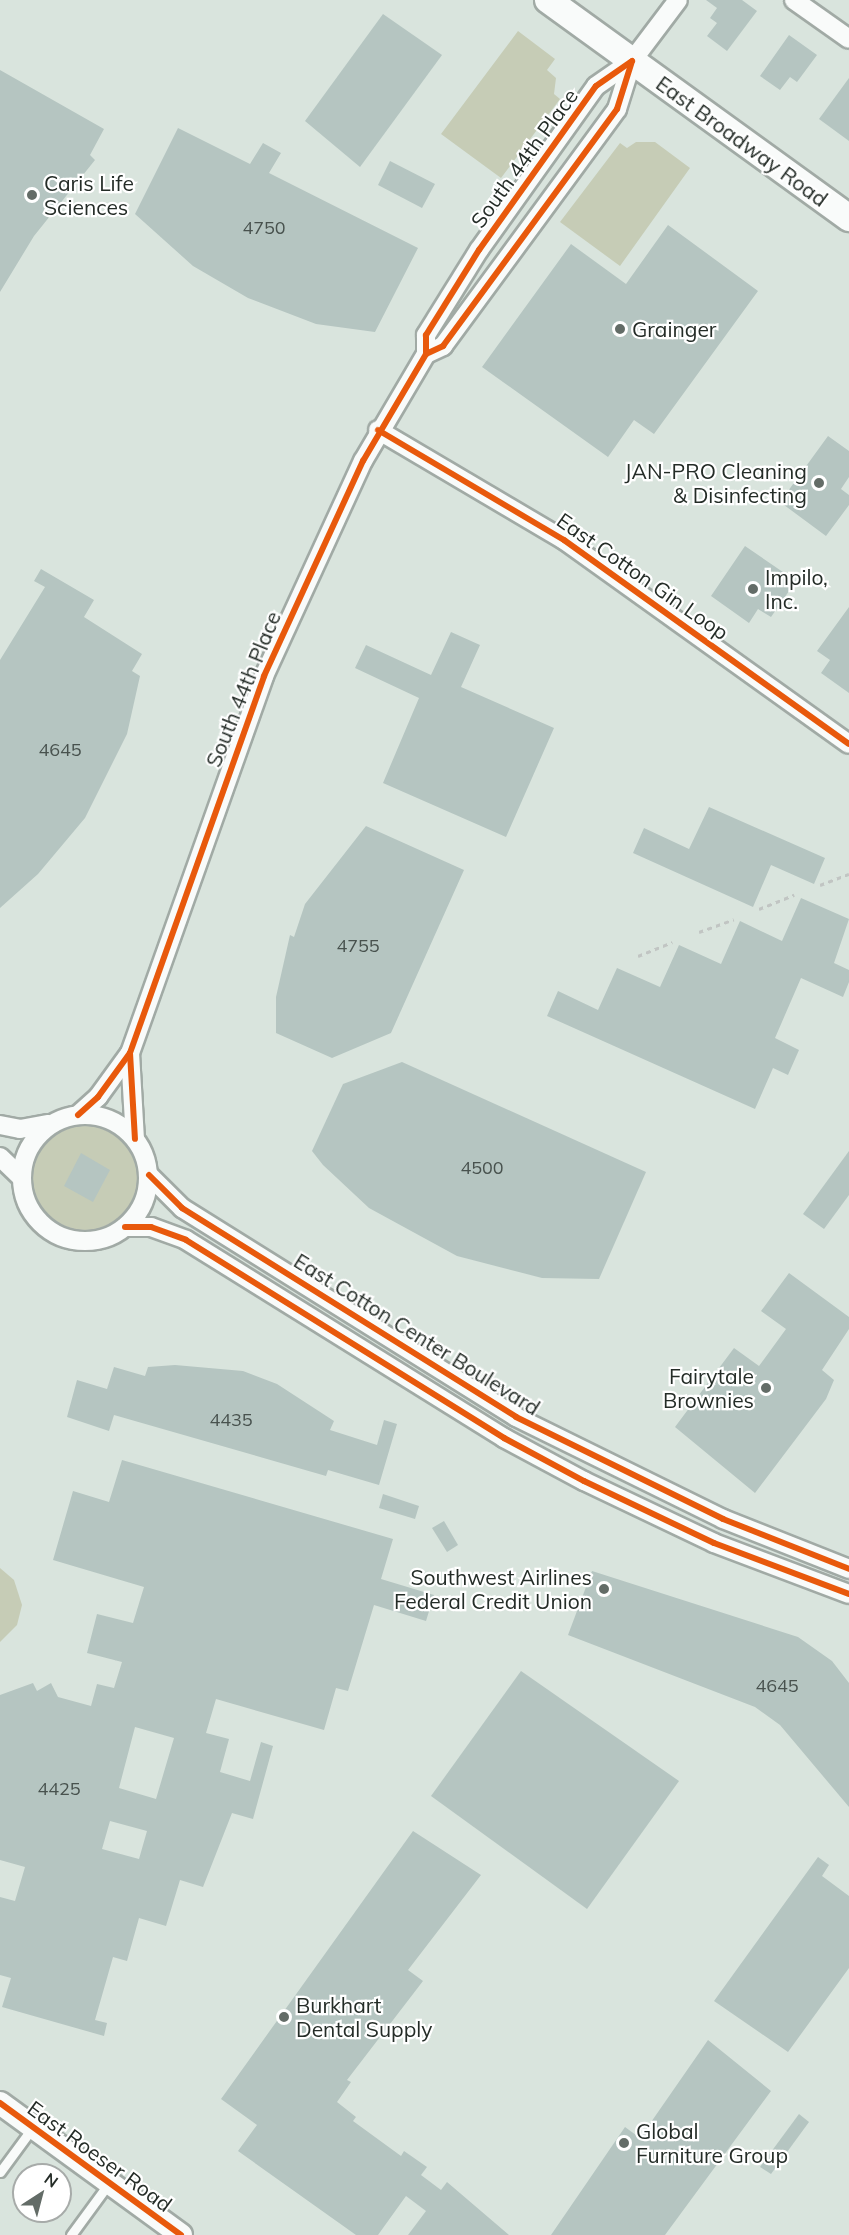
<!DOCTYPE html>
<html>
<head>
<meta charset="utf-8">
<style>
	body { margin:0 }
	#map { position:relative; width:849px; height:2235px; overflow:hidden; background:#d9e4dd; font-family:Mulish,sans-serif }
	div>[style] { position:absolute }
	.green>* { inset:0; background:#c6ccb6 }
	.round { border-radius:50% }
	.building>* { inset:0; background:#b5c5c1 }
	.path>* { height:3px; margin-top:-1.5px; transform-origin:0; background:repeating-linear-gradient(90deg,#c1c5c3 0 4.5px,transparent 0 9px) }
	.roads { filter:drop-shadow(2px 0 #a1aaa5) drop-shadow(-2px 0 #a1aaa5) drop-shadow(0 2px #a1aaa5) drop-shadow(0 -2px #a1aaa5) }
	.service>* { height:9px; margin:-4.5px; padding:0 4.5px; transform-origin:4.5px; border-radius:4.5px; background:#f9fbfa }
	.minor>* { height:18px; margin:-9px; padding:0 9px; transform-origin:9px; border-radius:9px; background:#f9fbfa }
	.minor>.ring { margin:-9px; padding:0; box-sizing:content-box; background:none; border:18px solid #f9fbfa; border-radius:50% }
	.tertiary>* { height:22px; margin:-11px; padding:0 11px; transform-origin:11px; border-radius:11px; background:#f9fbfa }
	.secondary>* { height:26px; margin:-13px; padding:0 13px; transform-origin:13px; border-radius:13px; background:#f9fbfa }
	.cycleway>* { height:6px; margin:-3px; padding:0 3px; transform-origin:3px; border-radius:3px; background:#e8590c }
	.dots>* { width:16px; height:16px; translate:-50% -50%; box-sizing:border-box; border:3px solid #fff; border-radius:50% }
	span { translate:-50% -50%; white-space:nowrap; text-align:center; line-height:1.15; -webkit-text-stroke:4.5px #fff; paint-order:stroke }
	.number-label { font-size:18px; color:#48524e }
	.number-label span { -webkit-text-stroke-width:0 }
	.street-label { font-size:21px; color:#242c27 }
	.poi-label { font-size:21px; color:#242c27 }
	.left { translate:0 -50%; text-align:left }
	.right { translate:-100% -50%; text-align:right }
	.north { position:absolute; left:12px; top:2163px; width:60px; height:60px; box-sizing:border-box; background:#fff; border:2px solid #a7aba9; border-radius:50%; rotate:36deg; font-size:16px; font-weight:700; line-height:24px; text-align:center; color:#242c27 }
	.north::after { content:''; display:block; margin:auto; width:21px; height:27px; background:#636c67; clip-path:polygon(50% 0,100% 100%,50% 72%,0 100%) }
</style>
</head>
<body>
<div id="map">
	<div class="green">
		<i style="clip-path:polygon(518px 31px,555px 59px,547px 70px,556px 78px,554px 94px,560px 99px,501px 178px,441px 134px)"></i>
		<i style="clip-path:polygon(636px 142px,655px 142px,690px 168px,620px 266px,560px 222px,620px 143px,627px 148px)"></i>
		<i class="round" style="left:33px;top:1126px;width:104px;height:104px"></i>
		<i style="clip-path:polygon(0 1568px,14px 1580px,22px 1605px,17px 1625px,0 1642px)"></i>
	</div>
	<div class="building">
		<i style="clip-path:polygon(706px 0,742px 0,757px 11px,727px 51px,707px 36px,717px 23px,710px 18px,717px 8px)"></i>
		<i style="clip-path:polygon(383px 14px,442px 55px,360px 167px,305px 121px)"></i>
		<i style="clip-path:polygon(789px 35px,817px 55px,797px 82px,790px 77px,780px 90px,760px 76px)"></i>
		<i style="clip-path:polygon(0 70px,104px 129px,90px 155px,95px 160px,34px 236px,0 292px)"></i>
		<i style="clip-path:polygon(849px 78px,849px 141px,819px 119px)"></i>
		<i style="clip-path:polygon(178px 128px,250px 164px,263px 143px,281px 153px,269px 173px,418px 248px,375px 332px,316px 324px,248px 298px,193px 266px,135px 214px)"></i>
		<i style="clip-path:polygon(390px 161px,435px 184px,422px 208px,378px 185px)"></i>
		<i style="clip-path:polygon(668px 225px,758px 291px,654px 434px,634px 420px,608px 457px,482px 367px,571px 244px,626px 284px)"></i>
		<i style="clip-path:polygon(828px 436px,849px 451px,849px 477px,841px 489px,849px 495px,849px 505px,826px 536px,780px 502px)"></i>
		<i style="clip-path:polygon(745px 546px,796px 581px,771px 617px,758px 609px,749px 623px,711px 596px)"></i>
		<i style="clip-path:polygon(41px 569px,94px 600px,84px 617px,142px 654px,132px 671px,140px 676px,127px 734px,85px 818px,38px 874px,0 908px,0 660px,45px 587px,34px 581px)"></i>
		<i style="clip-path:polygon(849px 607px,849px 693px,821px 673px,830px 660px,817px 651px)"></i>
		<i style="clip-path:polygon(451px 632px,480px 645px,461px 687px,554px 728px,506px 837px,383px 783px,419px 698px,355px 668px,366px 645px,431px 675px)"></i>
		<i style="clip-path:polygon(709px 807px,825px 858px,814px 884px,771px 865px,753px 907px,633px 853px,644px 828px,689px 849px)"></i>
		<i style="clip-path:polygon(366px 826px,464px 870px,391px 1033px,332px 1058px,276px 1033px,276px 997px,290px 935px,294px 937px,305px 904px)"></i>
		<i style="clip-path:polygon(801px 898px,849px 919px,834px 963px,849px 970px,849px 982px,843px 997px,801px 978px,775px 1038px,799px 1050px,788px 1075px,773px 1068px,755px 1109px,547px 1016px,558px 991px,598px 1010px,617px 968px,660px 987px,679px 945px,721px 964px,740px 921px,782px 941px)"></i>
		<i style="clip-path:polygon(402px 1062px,646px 1172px,599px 1279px,542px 1278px,457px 1256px,369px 1208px,323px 1165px,312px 1151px,343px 1084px)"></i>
		<i style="clip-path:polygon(849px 1151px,849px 1195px,824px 1229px,803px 1214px)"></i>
		<i style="clip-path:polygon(81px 1153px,110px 1170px,93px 1202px,64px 1186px)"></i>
		<i style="clip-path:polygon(789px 1273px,849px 1317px,849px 1329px,822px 1370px,834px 1380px,826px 1399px,755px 1493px,675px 1427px,734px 1348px,759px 1366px,786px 1329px,761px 1311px)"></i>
		<i style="clip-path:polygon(175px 1365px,243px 1371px,277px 1384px,334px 1421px,330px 1430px,377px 1445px,384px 1420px,397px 1424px,379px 1485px,328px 1470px,326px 1476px,114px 1415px,109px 1431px,67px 1417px,77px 1380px,107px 1389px,114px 1367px,145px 1376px,148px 1367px)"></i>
		<i style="clip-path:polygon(evenodd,122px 1460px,393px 1539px,381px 1579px,434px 1595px,426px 1621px,374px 1605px,348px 1691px,336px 1688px,324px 1730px,216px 1699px,206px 1733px,229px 1739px,220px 1772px,250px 1781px,261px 1742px,273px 1746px,253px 1819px,232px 1813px,203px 1887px,180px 1880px,166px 1926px,139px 1918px,127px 1961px,113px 1957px,95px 2020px,107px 2023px,104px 2036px,2px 2007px,11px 1978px,0 1975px,0 1897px,15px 1901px,25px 1867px,0 1860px,0 1695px,33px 1683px,37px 1691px,51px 1683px,58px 1697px,91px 1706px,97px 1684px,114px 1688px,122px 1662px,87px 1653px,97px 1614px,133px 1623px,144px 1587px,53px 1560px,73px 1491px,109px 1502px,122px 1460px,135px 1727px,174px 1738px,156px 1799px,119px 1788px,135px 1727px,122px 1460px,110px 1821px,147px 1831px,139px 1859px,102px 1849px,110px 1821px)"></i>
		<i style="clip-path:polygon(383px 1494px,419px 1506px,415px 1519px,379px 1508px)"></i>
		<i style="clip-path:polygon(444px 1521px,458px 1545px,447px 1552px,432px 1528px)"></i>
		<i style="clip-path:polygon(592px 1571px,798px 1637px,832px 1661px,849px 1683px,849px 1807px,780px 1725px,755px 1707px,568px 1635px)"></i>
		<i style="clip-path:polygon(521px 1671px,679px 1781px,587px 1909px,431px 1796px)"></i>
		<i style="clip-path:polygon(413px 1831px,481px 1875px,408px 1970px,423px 1981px,347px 2080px,351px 2082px,337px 2102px,356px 2117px,353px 2121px,401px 2156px,404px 2151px,427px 2167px,421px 2175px,441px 2190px,447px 2182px,509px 2235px,408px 2235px,426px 2211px,406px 2196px,378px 2235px,356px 2235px,238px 2151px,257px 2125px,221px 2099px)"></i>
		<i style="clip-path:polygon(818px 1857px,829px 1865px,822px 1876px,849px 1896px,849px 1968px,788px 2052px,714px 2001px)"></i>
		<i style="clip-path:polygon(708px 2040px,771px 2091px,665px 2235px,551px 2235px,625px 2127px,640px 2138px)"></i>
		<i style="clip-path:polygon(799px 2114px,809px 2122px,771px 2174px,760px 2167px)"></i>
	</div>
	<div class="path">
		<i style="left:820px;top:885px;width:31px;rotate:-21deg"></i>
		<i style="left:759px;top:909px;width:38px;rotate:-22deg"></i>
		<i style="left:699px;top:932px;width:37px;rotate:-20deg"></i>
		<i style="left:638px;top:956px;width:37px;rotate:-22deg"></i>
	</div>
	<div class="roads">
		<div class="service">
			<i style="left:0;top:2172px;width:56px;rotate:-53.7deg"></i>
			<i style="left:71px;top:2235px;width:64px;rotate:-53.8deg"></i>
		</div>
		<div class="minor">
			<i style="left:794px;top:0;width:67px;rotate:35.3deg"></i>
			<i style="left:426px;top:354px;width:19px;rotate:-25deg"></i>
			<i style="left:443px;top:346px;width:294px;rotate:-53.7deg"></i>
			<i style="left:617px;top:109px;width:50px;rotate:-72.6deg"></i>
			<i style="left:378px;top:430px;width:216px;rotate:30.6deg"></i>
			<i style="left:564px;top:540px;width:350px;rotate:35.6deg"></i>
			<i style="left:130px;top:1053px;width:86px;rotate:86.7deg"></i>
			<i class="ring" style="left:22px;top:1115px;width:108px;height:108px"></i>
			<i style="left:78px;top:1115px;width:27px;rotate:-42deg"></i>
			<i style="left:98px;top:1097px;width:54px;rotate:-54deg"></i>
			<i style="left:130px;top:1053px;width:400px;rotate:-70.4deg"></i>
			<i style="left:264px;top:676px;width:237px;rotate:-65.3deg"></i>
			<i style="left:363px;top:461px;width:124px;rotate:-59.5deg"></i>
			<i style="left:426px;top:354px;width:19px;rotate:-90deg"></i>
			<i style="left:426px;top:335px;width:100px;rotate:-58.1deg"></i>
			<i style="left:479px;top:250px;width:201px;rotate:-54.5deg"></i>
			<i style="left:596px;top:86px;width:44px;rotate:-34.8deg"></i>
			<i style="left:632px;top:61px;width:76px;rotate:-53deg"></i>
			<i style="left:0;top:1125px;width:20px;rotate:11deg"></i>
			<i style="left:20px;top:1129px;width:29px;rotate:-10deg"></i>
			<i style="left:0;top:1157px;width:30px;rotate:44deg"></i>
			<i style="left:149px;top:1175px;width:47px;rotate:45deg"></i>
			<i style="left:182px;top:1208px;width:394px;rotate:32deg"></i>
			<i style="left:516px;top:1417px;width:231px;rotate:26.2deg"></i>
			<i style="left:723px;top:1519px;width:136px;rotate:21.6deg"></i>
			<i style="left:125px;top:1227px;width:26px"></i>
			<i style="left:151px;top:1227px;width:37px;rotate:20deg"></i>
			<i style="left:186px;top:1240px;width:375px;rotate:31.9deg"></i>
			<i style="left:504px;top:1438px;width:91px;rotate:28.3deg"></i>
			<i style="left:584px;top:1481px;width:144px;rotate:25.5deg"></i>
			<i style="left:714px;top:1543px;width:144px;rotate:20.7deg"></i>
		</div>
		<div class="tertiary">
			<i style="left:0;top:2103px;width:224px;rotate:36.1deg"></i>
		</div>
		<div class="secondary">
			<i style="left:548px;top:0;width:372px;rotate:35.9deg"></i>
		</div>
	</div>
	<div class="cycleway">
		<i style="left:426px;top:354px;width:19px;rotate:-25deg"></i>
		<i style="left:443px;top:346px;width:294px;rotate:-53.7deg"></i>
		<i style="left:617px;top:109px;width:50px;rotate:-72.6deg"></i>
		<i style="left:378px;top:430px;width:216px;rotate:30.6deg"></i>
		<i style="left:564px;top:540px;width:350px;rotate:35.6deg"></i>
		<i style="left:130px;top:1053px;width:86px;rotate:86.7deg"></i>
		<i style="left:78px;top:1115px;width:27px;rotate:-42deg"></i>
		<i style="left:98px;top:1097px;width:54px;rotate:-54deg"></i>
		<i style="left:130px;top:1053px;width:400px;rotate:-70.4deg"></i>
		<i style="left:264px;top:676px;width:237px;rotate:-65.3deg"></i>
		<i style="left:363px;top:461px;width:124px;rotate:-59.5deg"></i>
		<i style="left:426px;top:354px;width:19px;rotate:-90deg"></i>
		<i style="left:426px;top:335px;width:100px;rotate:-58.1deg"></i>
		<i style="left:479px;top:250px;width:201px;rotate:-54.5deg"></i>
		<i style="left:596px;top:86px;width:44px;rotate:-34.8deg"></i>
		<i style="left:149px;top:1175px;width:47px;rotate:45deg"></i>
		<i style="left:182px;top:1208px;width:394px;rotate:32deg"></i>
		<i style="left:516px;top:1417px;width:231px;rotate:26.2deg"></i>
		<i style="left:723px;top:1519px;width:136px;rotate:21.6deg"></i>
		<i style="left:125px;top:1227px;width:26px"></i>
		<i style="left:151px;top:1227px;width:37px;rotate:20deg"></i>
		<i style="left:186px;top:1240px;width:375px;rotate:31.9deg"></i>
		<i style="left:504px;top:1438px;width:91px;rotate:28.3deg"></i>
		<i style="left:584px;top:1481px;width:144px;rotate:25.5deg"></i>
		<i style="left:714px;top:1543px;width:144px;rotate:20.7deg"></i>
		<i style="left:0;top:2103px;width:224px;rotate:36.1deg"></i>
	</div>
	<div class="dots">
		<i style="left:32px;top:195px;background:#636c67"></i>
		<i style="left:620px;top:329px;background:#636c67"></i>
		<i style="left:819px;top:483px;background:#636c67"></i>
		<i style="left:753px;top:589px;background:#636c67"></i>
		<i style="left:766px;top:1388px;background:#636c67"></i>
		<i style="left:604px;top:1589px;background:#636c67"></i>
		<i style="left:284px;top:2017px;background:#636c67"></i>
		<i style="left:624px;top:2143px;background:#636c67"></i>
	</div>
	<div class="number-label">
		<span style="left:264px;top:228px">4750</span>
		<span style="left:60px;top:750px">4645</span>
		<span style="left:358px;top:946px">4755</span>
		<span style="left:482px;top:1168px">4500</span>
		<span style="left:231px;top:1420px">4435</span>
		<span style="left:777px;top:1686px">4645</span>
		<span style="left:59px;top:1789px">4425</span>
	</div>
	<div class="street-label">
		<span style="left:742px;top:141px;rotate:36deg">East Broadway Road</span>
		<span style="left:524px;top:158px;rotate:-54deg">South 44th Place</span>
		<span style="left:643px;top:576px;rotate:35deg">East Cotton Gin Loop</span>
		<span style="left:243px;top:689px;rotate:-68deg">South 44th Place</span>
		<span style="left:417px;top:1334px;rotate:32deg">East Cotton Center Boulevard</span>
		<span style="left:100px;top:2156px;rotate:36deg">East Roeser Road</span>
	</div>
	<div class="poi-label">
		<span class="left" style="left:44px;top:195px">Caris Life<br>Sciences</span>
		<span class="left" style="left:632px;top:329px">Grainger</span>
		<span class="right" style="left:807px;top:483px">JAN-PRO Cleaning<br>&amp; Disinfecting</span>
		<span class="left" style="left:765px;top:589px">Impilo,<br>Inc.</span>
		<span class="right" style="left:754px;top:1388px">Fairytale<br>Brownies</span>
		<span class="right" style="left:592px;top:1589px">Southwest Airlines<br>Federal Credit Union</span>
		<span class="left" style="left:296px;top:2017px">Burkhart<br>Dental Supply</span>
		<span class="left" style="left:636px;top:2143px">Global<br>Furniture Group</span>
	</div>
	<div class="north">N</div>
</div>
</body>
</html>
